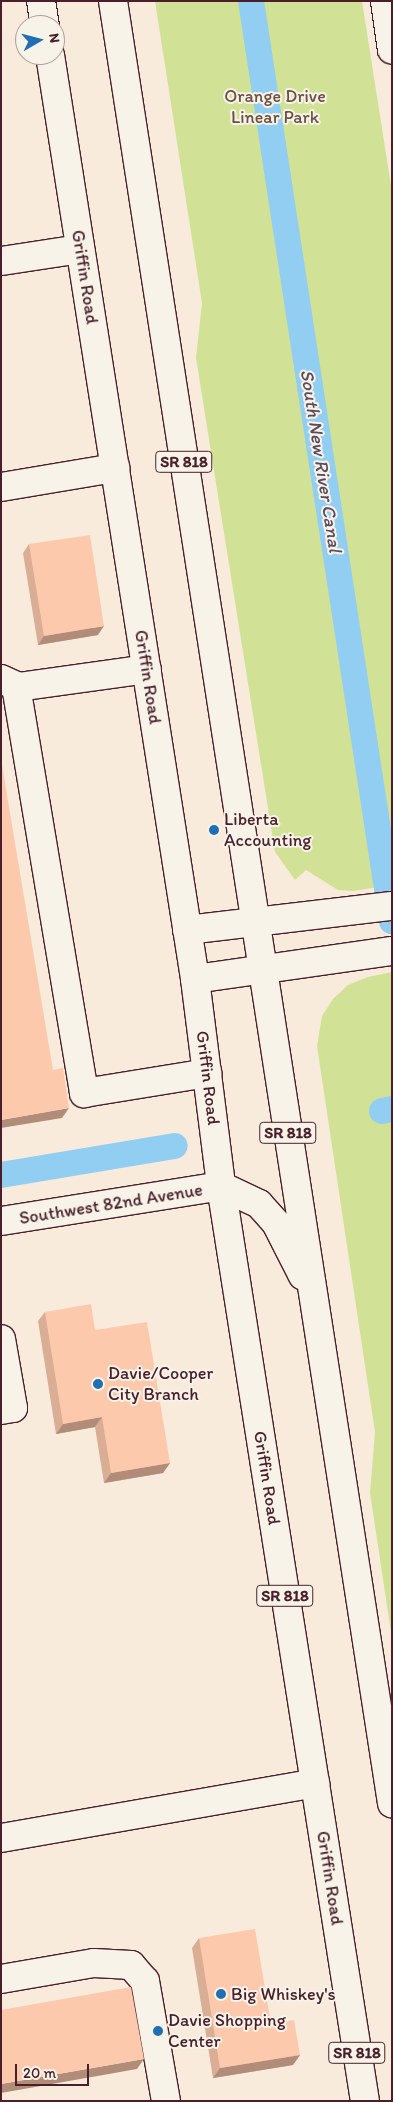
<!DOCTYPE html>
<html>
<head>
<meta charset="utf-8">
<style>
	body { margin:0 }
	#map { position:relative; width:393px; height:2102px; overflow:hidden; background:#f8ebdc; font-family:Itim,sans-serif }
	div>[style] { position:absolute }
	.green>* { inset:0; background:#d1e296 }
	.canal>* { height:26px; margin:-13px; padding:0 13px; transform-origin:13px; border-radius:13px; background:#91cef2 }
	.roads { filter:drop-shadow(1px 0 #4a1f2b) drop-shadow(-1px 0 #4a1f2b) drop-shadow(0 1px #4a1f2b) drop-shadow(0 -1px #4a1f2b) }
	.minor>* { height:28px; margin:-14px; padding:0 14px; transform-origin:14px; border-radius:14px; background:#f7f3e8 }
	.major>* { height:28px; margin:-14px; padding:0 14px; transform-origin:14px; border-radius:14px; background:#f7f3e8 }
	.wall>* { inset:0; background:#daad95 }
	.shaded-wall>* { inset:0; background:#b18d79 }
	.building>* { inset:0; background:#fdc9ad }
	.dots>* { width:14px; height:14px; translate:-50% -50%; box-sizing:border-box; border:2px solid #f7f3e8; border-radius:50% }
	span { translate:-50% -50%; white-space:nowrap; text-align:center; line-height:1.15; -webkit-text-stroke:4px #f7f3e8; paint-order:stroke }
	.shield-label span { padding:1px 4px; background:#f7f3e8; border:1px solid; border-radius:4px; -webkit-text-stroke-width:0 }
	.shield-label { font-size:16px; color:#4a1f2b; font-weight:700 }
	.park-label { font-size:18px; color:#6c5046 }
	.street-label { font-size:18px; color:#4a1f2b }
	.poi-label { font-size:18px; color:#4a1f2b }
	.left { translate:0 -50%; text-align:left }
	.water-label { font-size:19px; color:#5c4b5d; font-style:italic }
	.frame { position:absolute; inset:0; border:2px solid #4a1f2b; pointer-events:none }
	.north { position:absolute; left:15px; top:15px; width:50px; height:50px; box-sizing:border-box; background:#f7f3e8; border:1px solid #b29e9c; border-radius:50%; rotate:82deg; font-size:14px; font-weight:700; line-height:20px; text-align:center; color:#4a1f2b }
	.north::after { content:''; display:block; margin:auto; width:18px; height:22px; background:#1f6fb2; clip-path:polygon(50% 0,100% 100%,50% 72%,0 100%) }
	.scale { position:absolute; left:15px; top:2064px; width:74px; height:22px; box-sizing:border-box; border:2px solid #4a1f2b; border-top:0; padding-left:6px; font-size:15px; line-height:18px; white-space:nowrap; color:#4a1f2b; -webkit-text-stroke:4px #f7f3e8; paint-order:stroke }
</style>
</head>
<body>
<div id="map">
	<div class="green">
		<i style="clip-path:polygon(155px 1px,362px 1px,392px 192px,392px 885px,353px 891px,338px 890px,306px 870px,295px 880px,275px 852px,196px 358px,202px 303px)"></i>
		<i style="clip-path:polygon(392px 972px,392px 1639px,370px 1493px,375px 1432px,317px 1046px,322px 1016px,333px 999px,348px 985px,368px 977px)"></i>
	</div>
	<div class="canal">
		<i style="left:251px;top:1px;width:931px;rotate:81.29deg"></i>
		<i style="left:382px;top:1111px;width:10px;rotate:-11deg"></i>
		<i style="left:1px;top:1175px;width:176px;rotate:-9.5deg"></i>
	</div>
	<div class="roads">
		<div class="minor">
			<i style="left:385px;top:1px;width:49px;rotate:81.9deg"></i>
			<i style="left:1px;top:261px;width:80px;rotate:-8.6deg"></i>
			<i style="left:1px;top:487px;width:116px;rotate:-9.5deg"></i>
			<i style="left:1px;top:679px;width:19px;rotate:25deg"></i>
			<i style="left:18px;top:687px;width:130px;rotate:-7.9deg"></i>
			<i style="left:16px;top:686px;width:413px;rotate:80.5deg"></i>
			<i style="left:84px;top:1093px;width:125px;rotate:-9.2deg"></i>
			<i style="left:187px;top:930px;width:206px;rotate:-6.7deg"></i>
			<i style="left:195px;top:979px;width:199px;rotate:-8.1deg"></i>
			<i style="left:1px;top:1221px;width:223px;rotate:-9deg"></i>
			<i style="left:1px;top:1339px;width:70px;rotate:80.1deg"></i>
			<i style="left:13px;top:1408px;width:12px;rotate:171deg"></i>
			<i style="left:1px;top:1838px;width:319px;rotate:-9.9deg"></i>
			<i style="left:1px;top:1979px;width:94px;rotate:-9.8deg"></i>
			<i style="left:94px;top:1963px;width:37px;rotate:3deg"></i>
			<i style="left:131px;top:1965px;width:21px;rotate:49deg"></i>
			<i style="left:145px;top:1981px;width:122px;rotate:80.1deg"></i>
		</div>
		<div class="major">
			<i style="left:41px;top:1px;width:24px;rotate:81deg"></i>
			<i style="left:113px;top:1px;width:1824px;rotate:81.2deg"></i>
			<i style="left:50px;top:55px;width:935px;rotate:81.08deg"></i>
			<i style="left:195px;top:979px;width:209px;rotate:82.8deg"></i>
			<i style="left:221px;top:1186px;width:926px;rotate:81.06deg"></i>
			<i style="left:221px;top:1186px;width:42px;rotate:25.3deg"></i>
			<i style="left:259px;top:1204px;width:25px;rotate:48deg"></i>
			<i style="left:276px;top:1223px;width:59px;rotate:63deg"></i>
		</div>
	</div>
	<div class="wall">
		<i style="clip-path:polygon(29px 544px,98px 635px,38px 645px,23px 553px)"></i>
		<i style="clip-path:polygon(45px 1312px,95px 1330px,170px 1463px,163px 1473px,104px 1483px,95px 1427px,56px 1434px,38px 1321px)"></i>
		<i style="clip-path:polygon(199px 1938px,271px 2024px,300px 2055px,293px 2065px,213px 2078px,192px 1948px)"></i>
	</div>
	<div class="shaded-wall">
		<i style="clip-path:polygon(104px 626px,98px 635px,38px 645px,44px 636px)"></i>
		<i style="clip-path:polygon(69px 1108px,62px 1118px,1px 1128px,1px 1120px)"></i>
		<i style="clip-path:polygon(102px 1417px,95px 1427px,56px 1434px,63px 1424px)"></i>
		<i style="clip-path:polygon(170px 1463px,163px 1473px,104px 1483px,111px 1473px)"></i>
		<i style="clip-path:polygon(300px 2055px,293px 2065px,213px 2078px,220px 2068px)"></i>
		<i style="clip-path:polygon(144px 2059px,137px 2069px,1px 2093px,1px 2084px)"></i>
	</div>
	<div class="building">
		<i style="clip-path:polygon(90px 535px,104px 626px,44px 636px,29px 544px)"></i>
		<i style="clip-path:polygon(1px 759px,53px 1070px,63px 1068px,69px 1108px,1px 1120px)"></i>
		<i style="clip-path:polygon(91px 1304px,95px 1330px,147px 1322px,170px 1463px,111px 1473px,102px 1417px,63px 1424px,45px 1312px)"></i>
		<i style="clip-path:polygon(255px 1929px,271px 2024px,294px 2020px,300px 2055px,220px 2068px,199px 1938px)"></i>
		<i style="clip-path:polygon(131px 1987px,144px 2059px,1px 2084px,1px 2010px)"></i>
	</div>
	<div class="dots">
		<i style="left:214px;top:830px;background:#1f6fb2"></i>
		<i style="left:98px;top:1384px;background:#1f6fb2"></i>
		<i style="left:221px;top:1994px;background:#1f6fb2"></i>
		<i style="left:158px;top:2031px;background:#1f6fb2"></i>
	</div>
	<div class="shield-label">
		<span style="left:184px;top:462px">SR 818</span>
		<span style="left:288px;top:1133px">SR 818</span>
		<span style="left:285px;top:1596px">SR 818</span>
		<span style="left:357px;top:2053px">SR 818</span>
	</div>
	<div class="park-label">
		<span style="left:275px;top:107px">Orange Drive<br>Linear Park</span>
	</div>
	<div class="street-label">
		<span style="left:85px;top:277px;rotate:81deg">Griffin Road</span>
		<span style="left:148px;top:677px;rotate:81deg">Griffin Road</span>
		<span style="left:208px;top:1078px;rotate:83deg">Griffin Road</span>
		<span style="left:111px;top:1204px;rotate:-9deg">Southwest 82nd Avenue</span>
		<span style="left:267px;top:1478px;rotate:81deg">Griffin Road</span>
		<span style="left:330px;top:1878px;rotate:81deg">Griffin Road</span>
	</div>
	<div class="poi-label">
		<span class="left" style="left:224px;top:830px">Liberta<br>Accounting</span>
		<span class="left" style="left:108px;top:1384px">Davie/Cooper<br>City Branch</span>
		<span class="left" style="left:231px;top:1994px">Big Whiskey's</span>
		<span class="left" style="left:168px;top:2031px">Davie Shopping<br>Center</span>
	</div>
	<div class="water-label">
		<span style="left:321px;top:461px;rotate:81deg">South New River Canal</span>
	</div>
	<div class="frame"></div>
	<div class="north">N</div>
	<div class="scale">20 m</div>
</div>
</body>
</html>
